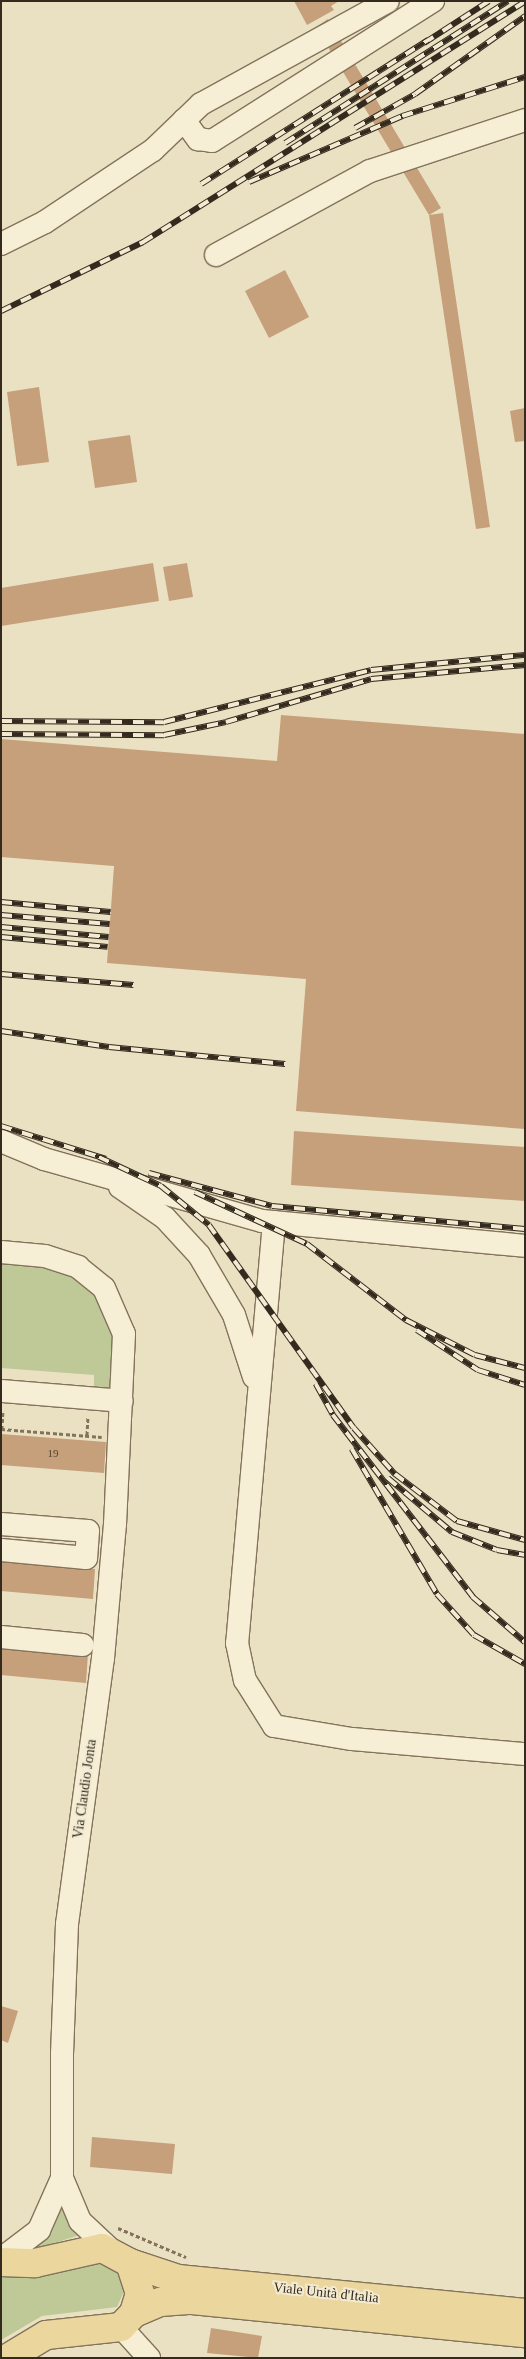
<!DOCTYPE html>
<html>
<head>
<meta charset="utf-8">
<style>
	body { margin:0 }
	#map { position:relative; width:526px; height:2359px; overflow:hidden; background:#eae1c3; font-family:Georgia,serif }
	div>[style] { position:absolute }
	.green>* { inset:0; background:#bfc897 }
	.building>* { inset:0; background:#c69f7b }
	.path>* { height:3px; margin-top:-1.5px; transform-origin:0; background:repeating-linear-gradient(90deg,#83735b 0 4px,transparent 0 6.5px) }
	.roads { filter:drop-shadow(1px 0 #83735b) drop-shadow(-1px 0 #83735b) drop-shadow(0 1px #83735b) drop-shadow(0 -1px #83735b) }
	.minor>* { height:22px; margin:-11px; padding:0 11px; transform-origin:11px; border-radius:11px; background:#f6eed5 }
	.major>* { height:28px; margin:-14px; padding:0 14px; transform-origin:14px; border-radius:14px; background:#ebd79d }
	.rail>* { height:5.5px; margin-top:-2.75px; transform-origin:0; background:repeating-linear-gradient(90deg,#f2ebd2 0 11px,#342a1e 0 22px); box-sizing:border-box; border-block:1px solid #342a1e }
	span { translate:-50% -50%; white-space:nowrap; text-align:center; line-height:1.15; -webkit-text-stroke:4px #f2ebd2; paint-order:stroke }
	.number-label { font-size:11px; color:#584735 }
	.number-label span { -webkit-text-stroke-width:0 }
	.street-label { font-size:14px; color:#342a1e }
	.frame { position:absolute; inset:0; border:2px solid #342a1e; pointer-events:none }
</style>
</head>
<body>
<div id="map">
	<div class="green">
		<i style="clip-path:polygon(1px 1262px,60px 1269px,97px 1292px,114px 1332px,113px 1382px,108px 1388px,94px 1391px,94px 1375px,1px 1368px)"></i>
		<i style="clip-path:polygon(61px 2202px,83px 2234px,29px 2251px)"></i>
		<i style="clip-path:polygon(101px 2261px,120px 2271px,125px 2289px,117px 2307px,42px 2316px,1px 2340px,1px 2275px,38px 2276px)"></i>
	</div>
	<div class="building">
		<i style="clip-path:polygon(294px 1px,339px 1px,331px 6px,334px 10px,307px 25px)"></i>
		<i style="clip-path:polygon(328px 19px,441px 208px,429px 215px,443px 213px,490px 527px,476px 529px,429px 215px,316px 27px)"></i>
		<i style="clip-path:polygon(285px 270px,309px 317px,269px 338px,245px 291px)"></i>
		<i style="clip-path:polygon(39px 387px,49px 462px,17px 466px,7px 392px)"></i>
		<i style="clip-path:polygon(525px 408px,525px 441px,515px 442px,510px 411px)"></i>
		<i style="clip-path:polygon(130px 435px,137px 482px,95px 488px,88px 441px)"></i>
		<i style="clip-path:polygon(153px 563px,159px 601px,1px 626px,1px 588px)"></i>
		<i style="clip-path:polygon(187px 563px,193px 597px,169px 601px,163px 567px)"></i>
		<i style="clip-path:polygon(281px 715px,525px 734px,525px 1129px,296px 1111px,306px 979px,107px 963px,114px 866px,1px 857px,1px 739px,277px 761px)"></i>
		<i style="clip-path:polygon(294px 1131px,525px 1147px,525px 1201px,291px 1185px)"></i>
		<i style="clip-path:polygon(1px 1434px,106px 1442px,104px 1473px,1px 1465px)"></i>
		<i style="clip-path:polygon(1px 1561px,95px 1569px,93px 1599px,1px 1591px)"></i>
		<i style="clip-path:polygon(1px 1646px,88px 1653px,86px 1683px,1px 1675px)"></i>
		<i style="clip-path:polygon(1px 2006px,18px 2011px,8px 2043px,1px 2040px)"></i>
		<i style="clip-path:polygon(92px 2137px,175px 2144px,172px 2174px,90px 2167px)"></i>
		<i style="clip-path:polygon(211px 2328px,262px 2336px,258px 2358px,207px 2353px)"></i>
	</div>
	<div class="path">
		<i style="left:1px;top:1429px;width:101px;rotate:4.5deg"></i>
		<i style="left:2px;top:1429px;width:19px;rotate:-87deg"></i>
		<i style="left:87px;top:1435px;width:18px;rotate:-87deg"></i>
		<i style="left:118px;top:2228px;width:74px;rotate:23.1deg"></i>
	</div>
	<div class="roads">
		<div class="minor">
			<i style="left:184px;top:120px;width:24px;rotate:54deg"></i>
			<i style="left:198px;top:139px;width:14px;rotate:8deg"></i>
			<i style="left:212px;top:141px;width:262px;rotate:-32.4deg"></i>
			<i style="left:1px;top:244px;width:49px;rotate:-26.6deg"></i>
			<i style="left:45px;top:222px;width:130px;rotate:-33.7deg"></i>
			<i style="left:153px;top:150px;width:66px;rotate:-43.8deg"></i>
			<i style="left:201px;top:104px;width:213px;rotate:-28.8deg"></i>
			<i style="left:216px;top:255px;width:175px;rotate:-28.6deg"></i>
			<i style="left:370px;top:171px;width:163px;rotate:-18.2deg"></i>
			<i style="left:1px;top:1141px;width:47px;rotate:22.7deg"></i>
			<i style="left:44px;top:1159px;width:227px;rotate:15.9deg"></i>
			<i style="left:262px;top:1221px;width:264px;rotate:5.4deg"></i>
			<i style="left:120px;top:1187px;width:55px;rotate:34.6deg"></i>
			<i style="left:165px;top:1218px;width:50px;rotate:47.4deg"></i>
			<i style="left:199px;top:1255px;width:69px;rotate:59.7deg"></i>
			<i style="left:234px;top:1315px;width:65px;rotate:72.1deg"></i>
			<i style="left:274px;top:1222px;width:423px;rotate:95deg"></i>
			<i style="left:237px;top:1643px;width:38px;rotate:78deg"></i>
			<i style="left:245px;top:1680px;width:54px;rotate:57.8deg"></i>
			<i style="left:274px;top:1726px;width:79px;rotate:9.5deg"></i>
			<i style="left:352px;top:1739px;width:174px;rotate:5deg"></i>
			<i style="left:1px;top:1252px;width:44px;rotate:5.2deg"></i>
			<i style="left:45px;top:1256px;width:35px;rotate:18deg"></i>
			<i style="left:78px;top:1267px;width:33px;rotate:39deg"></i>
			<i style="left:104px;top:1288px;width:50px;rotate:66.5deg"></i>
			<i style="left:124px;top:1334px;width:190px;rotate:92.7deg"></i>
			<i style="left:115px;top:1524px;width:135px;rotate:95.1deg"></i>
			<i style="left:103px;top:1658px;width:268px;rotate:97.7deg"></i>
			<i style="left:67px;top:1924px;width:129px;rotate:92.2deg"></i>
			<i style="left:62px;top:2053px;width:125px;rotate:90deg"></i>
			<i style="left:62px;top:2178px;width:47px;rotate:67.3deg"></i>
			<i style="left:80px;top:2221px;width:44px;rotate:43.2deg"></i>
			<i style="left:1px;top:1391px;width:121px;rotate:4.7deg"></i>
			<i style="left:1px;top:1524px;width:87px;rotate:4.6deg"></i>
			<i style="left:88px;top:1531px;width:27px;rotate:94deg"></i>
			<i style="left:86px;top:1558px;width:85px;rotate:-174.6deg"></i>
			<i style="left:1px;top:1637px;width:82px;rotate:5.6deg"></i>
			<i style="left:1px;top:2259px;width:48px;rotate:-37.3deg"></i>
			<i style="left:39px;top:2230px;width:57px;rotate:-66.1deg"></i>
			<i style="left:121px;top:2327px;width:42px;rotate:47.9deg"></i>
		</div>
		<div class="major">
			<i style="left:1px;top:2262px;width:34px;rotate:2deg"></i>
			<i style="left:35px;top:2263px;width:69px;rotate:-12.6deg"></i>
			<i style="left:102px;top:2248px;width:32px;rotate:28deg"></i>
			<i style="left:130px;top:2263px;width:32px;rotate:72deg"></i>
			<i style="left:140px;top:2293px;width:21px;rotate:107deg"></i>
			<i style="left:134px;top:2313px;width:19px;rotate:133deg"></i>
			<i style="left:121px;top:2327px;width:75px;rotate:173.9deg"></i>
			<i style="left:46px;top:2335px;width:44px;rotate:148.8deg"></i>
			<i style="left:130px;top:2263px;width:51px;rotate:18.4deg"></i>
			<i style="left:178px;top:2279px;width:349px;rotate:5.6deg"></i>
			<i style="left:134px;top:2313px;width:28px;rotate:-23deg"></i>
			<i style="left:160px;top:2302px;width:32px;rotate:-4deg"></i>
			<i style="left:192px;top:2300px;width:335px;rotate:5.7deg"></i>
		</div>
	</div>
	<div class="rail">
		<i style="left:424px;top:43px;width:77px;rotate:-32.9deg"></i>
		<i style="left:355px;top:128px;width:69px;rotate:-29.5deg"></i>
		<i style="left:415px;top:94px;width:135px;rotate:-35.3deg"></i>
		<i style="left:285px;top:143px;width:264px;rotate:-32.5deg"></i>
		<i style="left:249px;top:182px;width:167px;rotate:-23.3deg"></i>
		<i style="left:402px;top:116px;width:129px;rotate:-17.6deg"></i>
		<i style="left:201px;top:184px;width:269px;rotate:-32.4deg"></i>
		<i style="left:1px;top:311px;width:158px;rotate:-25.9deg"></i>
		<i style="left:143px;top:242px;width:452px;rotate:-32.2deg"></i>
		<i style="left:1px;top:721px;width:163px;rotate:0.4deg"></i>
		<i style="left:164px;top:722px;width:213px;rotate:-14.1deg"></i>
		<i style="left:371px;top:670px;width:155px;rotate:-5.6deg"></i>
		<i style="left:1px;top:734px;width:163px;rotate:0.4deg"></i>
		<i style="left:164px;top:735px;width:63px;rotate:-11.8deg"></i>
		<i style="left:226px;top:722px;width:151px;rotate:-16.5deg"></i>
		<i style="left:371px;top:679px;width:155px;rotate:-5.2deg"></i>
		<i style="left:1px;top:902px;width:110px;rotate:5.2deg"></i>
		<i style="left:1px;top:915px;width:109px;rotate:4.7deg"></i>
		<i style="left:1px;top:927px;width:108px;rotate:5.3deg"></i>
		<i style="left:1px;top:937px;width:107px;rotate:5.3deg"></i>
		<i style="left:1px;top:974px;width:133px;rotate:4.7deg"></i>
		<i style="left:1px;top:1031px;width:109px;rotate:8.4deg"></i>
		<i style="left:109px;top:1047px;width:177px;rotate:5.5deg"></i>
		<i style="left:1px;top:1126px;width:110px;rotate:17.4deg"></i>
		<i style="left:99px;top:1157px;width:68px;rotate:25.1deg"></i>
		<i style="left:161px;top:1186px;width:62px;rotate:39.1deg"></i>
		<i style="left:209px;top:1225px;width:249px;rotate:54.5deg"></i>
		<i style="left:354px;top:1428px;width:62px;rotate:48.3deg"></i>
		<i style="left:395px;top:1474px;width:78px;rotate:37.2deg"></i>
		<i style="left:457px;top:1521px;width:71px;rotate:15.6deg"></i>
		<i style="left:149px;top:1173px;width:127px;rotate:15deg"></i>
		<i style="left:272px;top:1206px;width:254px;rotate:5.2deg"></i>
		<i style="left:195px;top:1192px;width:123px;rotate:24.9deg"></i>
		<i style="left:307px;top:1244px;width:125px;rotate:37.5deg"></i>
		<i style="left:406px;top:1320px;width:77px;rotate:26.9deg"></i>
		<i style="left:475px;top:1355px;width:52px;rotate:14.6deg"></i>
		<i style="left:417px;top:1330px;width:73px;rotate:33.3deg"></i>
		<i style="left:478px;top:1370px;width:49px;rotate:17.7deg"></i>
		<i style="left:316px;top:1384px;width:35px;rotate:61deg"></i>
		<i style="left:333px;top:1415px;width:230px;rotate:52.4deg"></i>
		<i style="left:473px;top:1597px;width:69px;rotate:40.9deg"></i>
		<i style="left:352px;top:1449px;width:168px;rotate:59.6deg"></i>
		<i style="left:437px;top:1594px;width:55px;rotate:47.9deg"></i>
		<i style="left:474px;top:1635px;width:59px;rotate:29.6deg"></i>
		<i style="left:388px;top:1478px;width:84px;rotate:40.2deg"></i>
		<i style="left:452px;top:1532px;width:48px;rotate:21.8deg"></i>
		<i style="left:497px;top:1550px;width:28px;rotate:10deg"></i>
	</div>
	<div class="number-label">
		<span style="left:53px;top:1453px">19</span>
	</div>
	<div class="street-label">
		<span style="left:85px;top:1789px;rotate:-82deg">Via Claudio Jonta</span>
		<span style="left:326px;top:2293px;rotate:6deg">Viale Unità d'Italia</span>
	</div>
	<div class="frame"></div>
</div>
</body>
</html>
